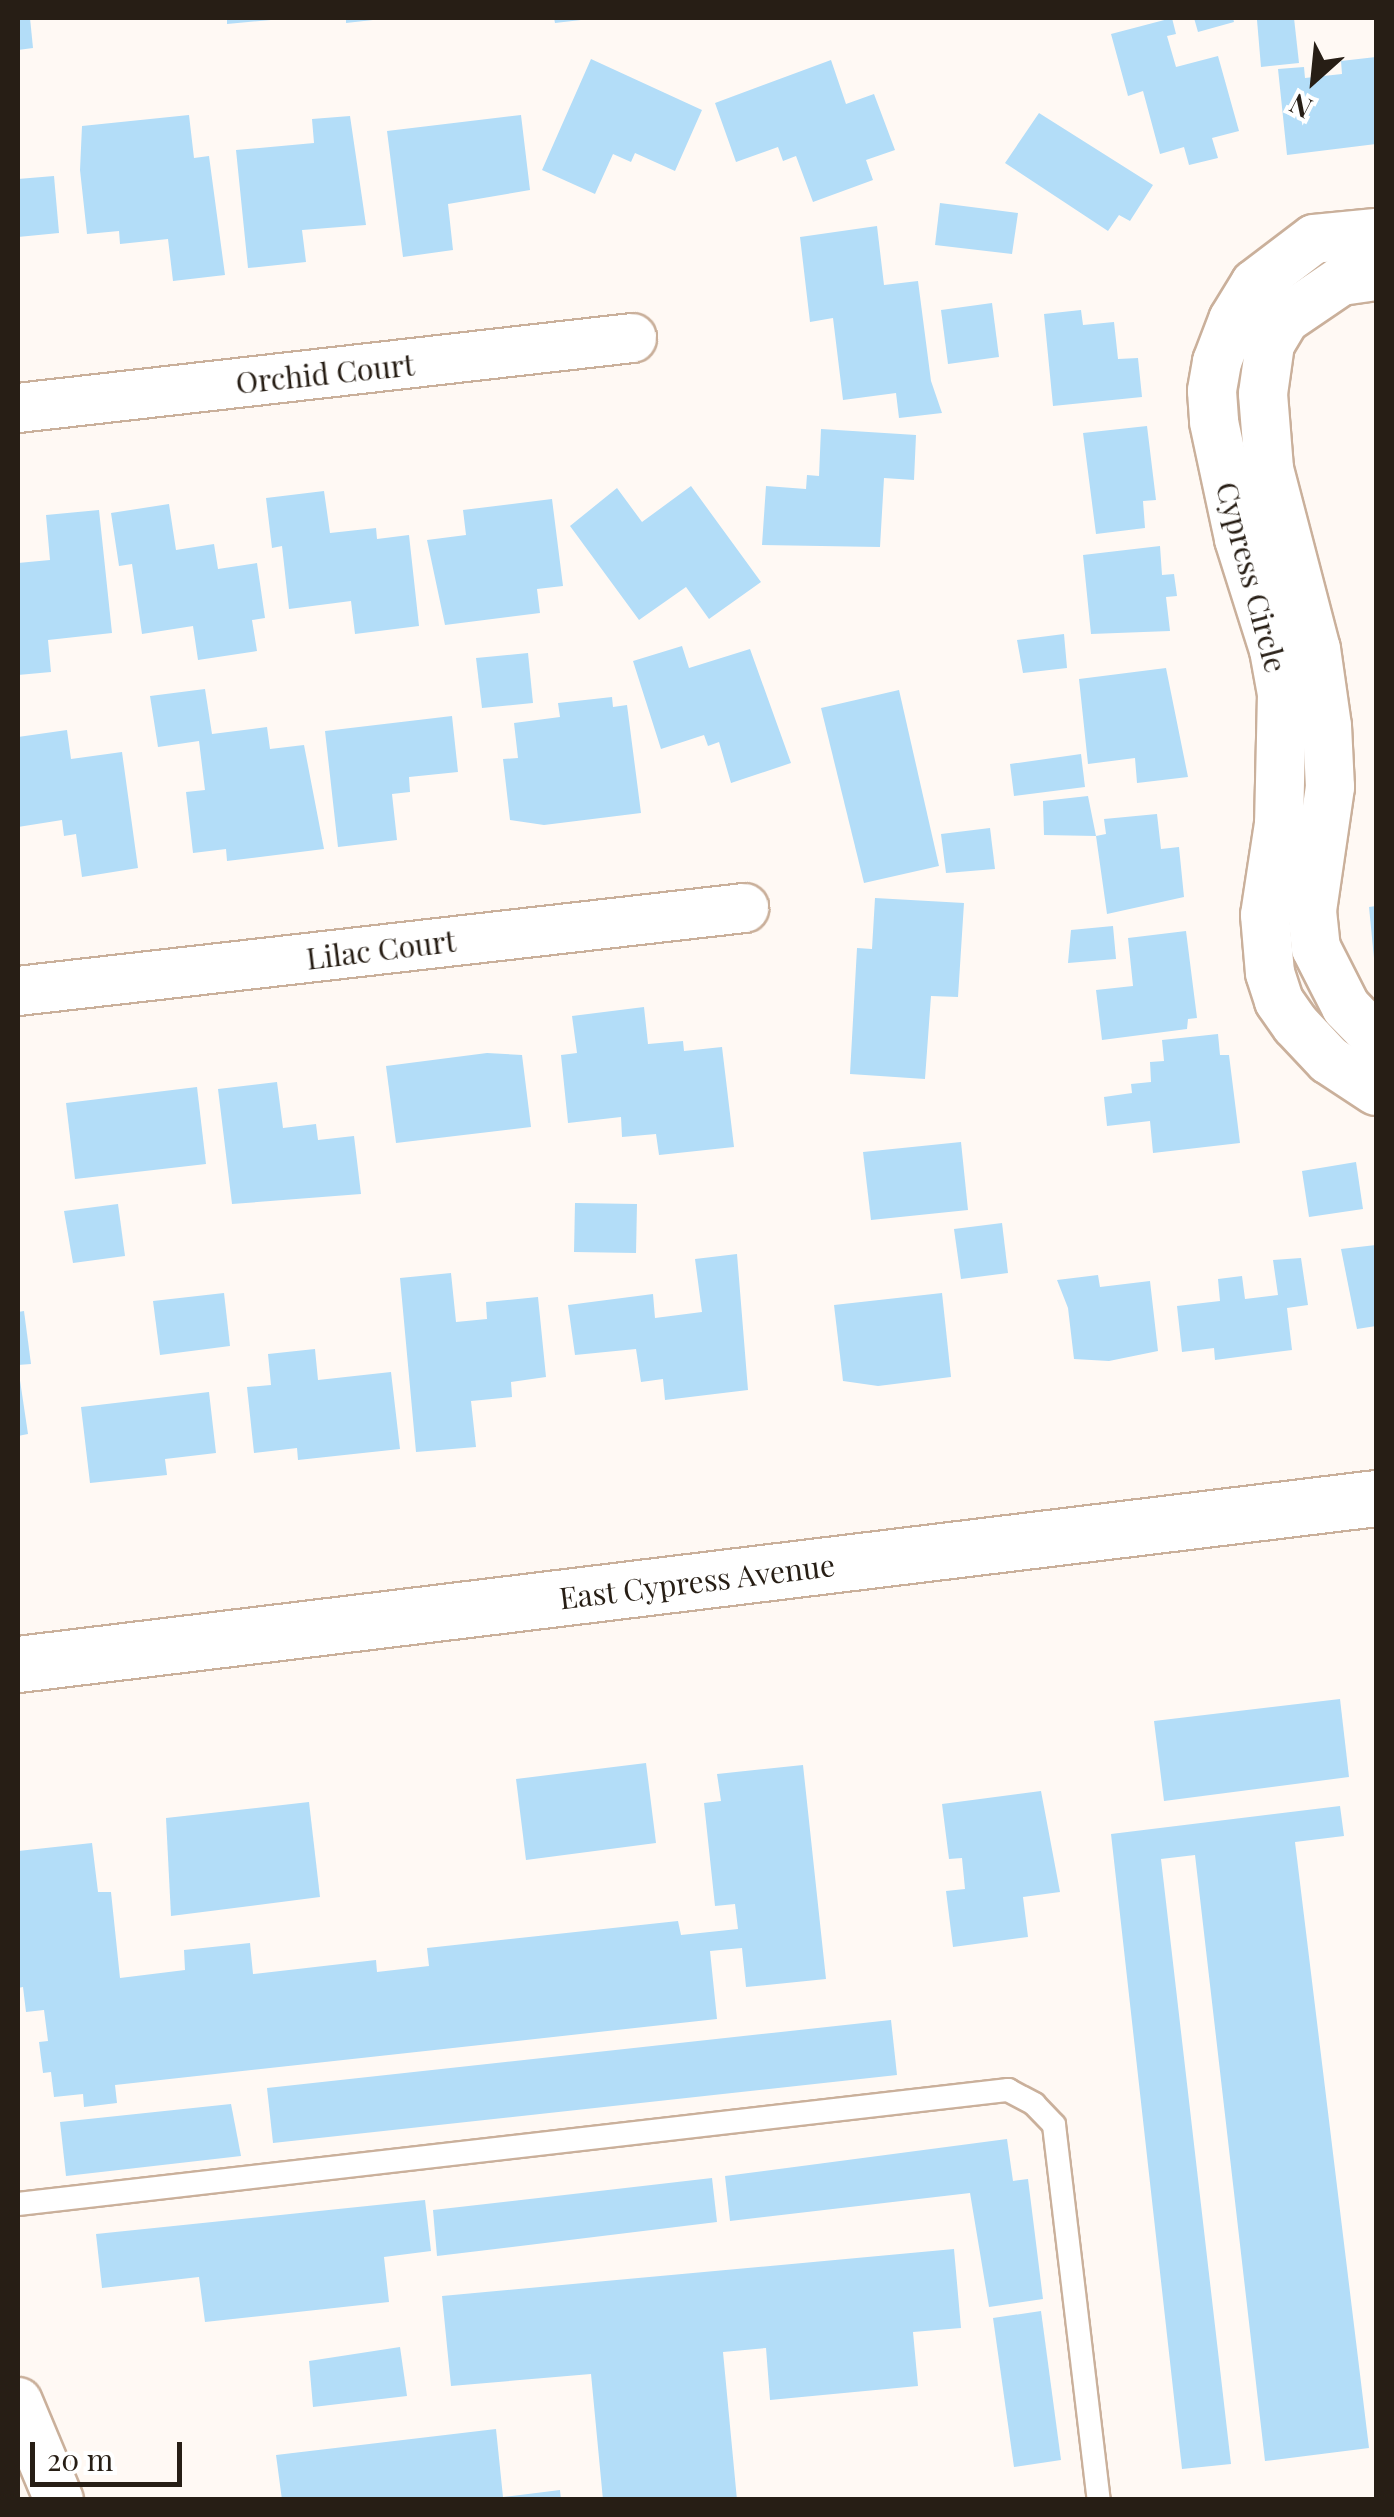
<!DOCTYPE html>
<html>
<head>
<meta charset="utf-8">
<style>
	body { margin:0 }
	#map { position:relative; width:1394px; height:2517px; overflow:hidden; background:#fff9f4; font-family:"Playfair Display",serif }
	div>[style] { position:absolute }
	.building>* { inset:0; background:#b3ddf8 }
	.roads { filter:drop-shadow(2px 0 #cab09b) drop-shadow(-2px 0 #cab09b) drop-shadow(0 2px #cab09b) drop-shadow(0 -2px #cab09b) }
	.lane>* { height:22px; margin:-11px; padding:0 11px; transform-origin:11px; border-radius:11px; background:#fff }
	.street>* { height:48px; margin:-24px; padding:0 24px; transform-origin:24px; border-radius:24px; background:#fff }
	.secondary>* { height:55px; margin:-27.5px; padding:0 27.5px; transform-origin:27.5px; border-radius:27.5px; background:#fff }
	span { translate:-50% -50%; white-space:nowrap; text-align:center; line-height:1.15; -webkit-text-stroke:9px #fff; paint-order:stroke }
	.street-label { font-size:30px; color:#271e15 }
	.frame { position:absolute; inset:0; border:20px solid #271e15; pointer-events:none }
	.north { position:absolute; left:1264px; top:30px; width:100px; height:100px; -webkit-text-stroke:8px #fff; paint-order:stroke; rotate:207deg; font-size:28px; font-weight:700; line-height:40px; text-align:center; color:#271e15 }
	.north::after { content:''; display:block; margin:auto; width:35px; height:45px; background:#271e15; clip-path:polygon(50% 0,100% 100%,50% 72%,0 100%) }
	.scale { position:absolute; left:30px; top:2442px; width:152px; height:45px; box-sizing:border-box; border:5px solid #271e15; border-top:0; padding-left:12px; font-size:30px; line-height:35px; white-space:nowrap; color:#271e15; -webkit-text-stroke:8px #fff; paint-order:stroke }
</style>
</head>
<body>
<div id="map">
	<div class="building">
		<i style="clip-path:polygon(18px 18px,30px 18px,33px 48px,18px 50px)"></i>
		<i style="clip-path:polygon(227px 18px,270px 18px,271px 20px,227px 24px)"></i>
		<i style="clip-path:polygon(346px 18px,372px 18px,373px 20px,346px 23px)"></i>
		<i style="clip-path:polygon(554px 18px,581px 18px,581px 20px,555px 23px)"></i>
		<i style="clip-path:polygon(1172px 18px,1176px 34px,1167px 36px,1176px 67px,1218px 56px,1239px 131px,1212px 138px,1218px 158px,1189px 165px,1184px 147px,1160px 154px,1143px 91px,1128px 96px,1111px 34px)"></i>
		<i style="clip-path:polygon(1194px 18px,1233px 18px,1234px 22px,1198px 32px)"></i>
		<i style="clip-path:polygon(1294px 18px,1299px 63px,1261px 67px,1257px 20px)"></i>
		<i style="clip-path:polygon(1376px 57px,1376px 144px,1287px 155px,1278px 69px,1304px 67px,1305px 78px,1342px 74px,1341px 61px)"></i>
		<i style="clip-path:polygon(591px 59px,702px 110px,675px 171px,635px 153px,631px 162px,613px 154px,595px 194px,542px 170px)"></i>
		<i style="clip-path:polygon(831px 60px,846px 104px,874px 94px,895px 150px,866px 160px,873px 180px,813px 202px,796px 156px,783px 161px,778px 147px,736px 162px,715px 103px)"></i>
		<i style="clip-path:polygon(1039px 113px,1153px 185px,1130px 221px,1119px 215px,1108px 231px,1005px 163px)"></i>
		<i style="clip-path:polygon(189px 115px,194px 158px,209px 156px,225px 275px,173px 281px,168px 239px,120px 244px,119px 231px,87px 234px,80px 170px,82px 126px)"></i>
		<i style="clip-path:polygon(521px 115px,530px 190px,448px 204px,453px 250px,403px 257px,387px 131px)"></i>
		<i style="clip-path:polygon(350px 116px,366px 225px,302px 230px,306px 262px,248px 268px,236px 150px,314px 143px,312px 119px)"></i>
		<i style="clip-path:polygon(54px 176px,59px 233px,18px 237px,18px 179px)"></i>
		<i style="clip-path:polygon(940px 203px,1018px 213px,1012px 254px,935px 245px)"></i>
		<i style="clip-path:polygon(877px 226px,884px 285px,918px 281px,931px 381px,942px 413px,899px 418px,896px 393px,843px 400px,833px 318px,810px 322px,800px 237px)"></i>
		<i style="clip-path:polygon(992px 303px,999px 357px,948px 364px,941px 310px)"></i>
		<i style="clip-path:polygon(1081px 310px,1083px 325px,1114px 322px,1118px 359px,1138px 358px,1142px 397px,1053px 406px,1044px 314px)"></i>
		<i style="clip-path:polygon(1147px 426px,1156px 500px,1143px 501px,1145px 528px,1096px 534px,1083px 433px)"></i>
		<i style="clip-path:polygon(821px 429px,916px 435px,914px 480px,884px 478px,880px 547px,762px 545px,766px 486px,806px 489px,807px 475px,819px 476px)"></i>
		<i style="clip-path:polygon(691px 486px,761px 582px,709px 619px,686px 587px,639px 620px,570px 526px,617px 488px,642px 522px)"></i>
		<i style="clip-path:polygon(324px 491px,330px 533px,376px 528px,377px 539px,409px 535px,419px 626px,355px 634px,351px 601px,289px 609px,282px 546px,272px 548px,266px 498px)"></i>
		<i style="clip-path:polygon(552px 499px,563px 586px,537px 589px,540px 613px,445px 625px,427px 540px,466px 535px,463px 510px)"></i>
		<i style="clip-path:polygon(169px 504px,176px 550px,214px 544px,218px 569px,257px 563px,265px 618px,252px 620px,257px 651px,198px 660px,193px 626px,142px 634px,132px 564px,119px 566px,111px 513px)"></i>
		<i style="clip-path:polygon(99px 510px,112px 633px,48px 640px,51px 672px,18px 675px,18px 563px,50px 560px,46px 515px)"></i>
		<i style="clip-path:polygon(1160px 546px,1162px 575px,1174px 574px,1177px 596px,1166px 597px,1170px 631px,1091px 634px,1083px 555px)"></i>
		<i style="clip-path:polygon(1064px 634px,1067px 668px,1023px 673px,1017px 640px)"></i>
		<i style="clip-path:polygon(682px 646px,689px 668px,750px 649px,791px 763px,731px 783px,719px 742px,708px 746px,704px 735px,661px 749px,633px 661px)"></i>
		<i style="clip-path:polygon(528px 653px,533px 703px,482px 708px,476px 658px)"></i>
		<i style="clip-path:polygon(1166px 668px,1188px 777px,1137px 783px,1135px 758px,1088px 764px,1079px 679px)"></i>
		<i style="clip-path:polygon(205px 689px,212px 734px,267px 727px,270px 749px,304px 745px,324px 849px,227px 861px,226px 849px,193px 853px,186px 792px,205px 790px,199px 741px,158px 747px,150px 696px)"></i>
		<i style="clip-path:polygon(899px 690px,939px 866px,864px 883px,821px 708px)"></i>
		<i style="clip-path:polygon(612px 697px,613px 707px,627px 705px,641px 813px,544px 825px,510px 820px,503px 759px,518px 758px,514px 723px,560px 717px,558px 703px)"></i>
		<i style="clip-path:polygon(452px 716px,458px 772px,409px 777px,410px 792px,392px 794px,397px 840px,338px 847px,325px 731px)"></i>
		<i style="clip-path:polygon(67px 730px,71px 759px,122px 752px,138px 868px,82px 877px,76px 834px,64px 836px,62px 820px,18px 827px,18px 737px)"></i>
		<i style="clip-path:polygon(1081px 754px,1085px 787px,1014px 796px,1010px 764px)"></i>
		<i style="clip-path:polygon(1088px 796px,1096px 836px,1106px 834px,1104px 819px,1157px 814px,1161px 849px,1179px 847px,1184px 897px,1107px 914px,1096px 836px,1044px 835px,1043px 801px)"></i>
		<i style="clip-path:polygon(990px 828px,995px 869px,946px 873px,941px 834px)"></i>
		<i style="clip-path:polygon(875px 898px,964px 903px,958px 997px,931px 996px,925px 1079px,850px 1074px,857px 948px,872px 949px)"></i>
		<i style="clip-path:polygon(1376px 906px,1376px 958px,1374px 958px,1369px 907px)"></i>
		<i style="clip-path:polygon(1113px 926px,1116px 959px,1068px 963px,1071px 930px)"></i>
		<i style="clip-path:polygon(1186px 931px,1197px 1018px,1188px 1019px,1187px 1029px,1102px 1040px,1096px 990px,1133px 986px,1128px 938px)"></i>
		<i style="clip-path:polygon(644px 1007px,648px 1044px,683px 1041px,684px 1051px,722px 1047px,734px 1147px,659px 1155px,656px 1134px,622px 1137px,621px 1117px,568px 1123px,561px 1055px,577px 1053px,572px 1016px)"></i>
		<i style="clip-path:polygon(1218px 1034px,1220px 1055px,1229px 1055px,1240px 1143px,1153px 1153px,1150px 1121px,1107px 1126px,1104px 1097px,1132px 1093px,1131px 1084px,1151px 1082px,1150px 1062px,1164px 1061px,1162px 1040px)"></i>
		<i style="clip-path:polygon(487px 1053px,522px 1055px,531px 1127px,396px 1143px,386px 1066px)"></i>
		<i style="clip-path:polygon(277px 1082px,283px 1128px,316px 1124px,318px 1140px,354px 1136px,361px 1194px,232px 1204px,218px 1089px)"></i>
		<i style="clip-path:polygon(197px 1087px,206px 1164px,75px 1179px,66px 1103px)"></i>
		<i style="clip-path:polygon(961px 1142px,968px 1210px,871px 1220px,863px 1152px)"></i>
		<i style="clip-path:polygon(1356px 1162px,1363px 1209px,1309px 1217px,1302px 1171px)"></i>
		<i style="clip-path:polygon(575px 1203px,637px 1204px,636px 1253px,574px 1252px)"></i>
		<i style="clip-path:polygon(118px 1204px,125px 1256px,73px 1263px,64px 1211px)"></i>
		<i style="clip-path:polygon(1002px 1223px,1008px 1273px,961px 1279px,954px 1229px)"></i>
		<i style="clip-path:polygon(1376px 1245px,1376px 1326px,1357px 1329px,1341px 1249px)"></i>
		<i style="clip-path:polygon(737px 1254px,748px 1390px,665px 1400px,663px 1379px,641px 1382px,636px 1349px,575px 1355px,568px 1305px,653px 1294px,655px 1318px,702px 1312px,695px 1259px)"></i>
		<i style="clip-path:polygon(1301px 1258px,1308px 1305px,1287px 1308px,1292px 1350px,1215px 1360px,1214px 1348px,1182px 1352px,1177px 1306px,1220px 1301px,1218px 1279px,1242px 1276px,1245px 1299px,1278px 1295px,1273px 1260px)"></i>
		<i style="clip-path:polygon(451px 1273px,456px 1322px,487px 1319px,486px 1302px,538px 1297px,546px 1377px,511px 1382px,512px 1397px,471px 1401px,476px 1447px,416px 1452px,400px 1278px)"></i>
		<i style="clip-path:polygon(1098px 1275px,1100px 1287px,1150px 1281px,1158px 1351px,1109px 1361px,1074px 1359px,1068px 1308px,1057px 1280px)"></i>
		<i style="clip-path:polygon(224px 1293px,230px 1346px,160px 1355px,153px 1301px)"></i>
		<i style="clip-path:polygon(942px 1293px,951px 1377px,878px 1386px,843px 1381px,834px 1305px)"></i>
		<i style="clip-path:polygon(24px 1311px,31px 1364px,18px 1365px,18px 1312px)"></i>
		<i style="clip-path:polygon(315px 1349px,318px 1380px,391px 1372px,400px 1449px,298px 1460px,297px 1448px,254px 1453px,247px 1387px,271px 1385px,268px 1354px)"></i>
		<i style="clip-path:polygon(18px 1367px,28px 1434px,18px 1436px)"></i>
		<i style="clip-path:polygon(209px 1392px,216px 1453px,165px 1459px,167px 1475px,90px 1483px,81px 1407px)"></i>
		<i style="clip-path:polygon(1340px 1699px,1349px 1777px,1164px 1801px,1154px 1721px)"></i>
		<i style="clip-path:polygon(646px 1763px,656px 1843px,526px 1860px,516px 1779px)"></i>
		<i style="clip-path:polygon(803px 1765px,826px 1979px,746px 1987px,742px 1948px,710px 1951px,717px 2019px,115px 2085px,117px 2103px,84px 2107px,83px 2094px,54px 2097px,51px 2072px,43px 2073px,39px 2042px,48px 2041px,44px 2010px,26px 2012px,23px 1987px,18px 1988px,18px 1851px,92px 1843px,98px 1892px,111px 1892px,120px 1978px,185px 1970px,184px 1950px,250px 1943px,253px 1974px,376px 1960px,377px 1972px,429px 1966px,427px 1948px,678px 1921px,681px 1935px,738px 1929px,735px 1904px,715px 1906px,704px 1803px,721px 1801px,717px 1774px)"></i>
		<i style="clip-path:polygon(1041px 1791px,1060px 1892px,1023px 1897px,1028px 1937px,953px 1947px,946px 1891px,965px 1889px,962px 1858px,949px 1859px,942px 1804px)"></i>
		<i style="clip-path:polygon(309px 1802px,320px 1897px,171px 1916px,166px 1818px)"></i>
		<i style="clip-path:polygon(1340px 1806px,1344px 1836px,1295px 1842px,1369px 2448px,1265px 2461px,1195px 1855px,1161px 1859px,1231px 2464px,1182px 2469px,1111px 1834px)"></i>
		<i style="clip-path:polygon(891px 2020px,897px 2075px,273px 2143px,267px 2088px)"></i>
		<i style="clip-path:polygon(231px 2104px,241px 2156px,66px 2176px,60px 2122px)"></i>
		<i style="clip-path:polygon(1007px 2139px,1013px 2181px,1028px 2179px,1043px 2299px,989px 2307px,970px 2193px,730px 2221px,725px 2176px)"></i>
		<i style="clip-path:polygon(712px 2178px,717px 2222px,437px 2256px,433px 2210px)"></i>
		<i style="clip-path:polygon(425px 2200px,431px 2251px,384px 2257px,389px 2302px,205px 2322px,199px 2277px,102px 2288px,96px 2234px)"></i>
		<i style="clip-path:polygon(954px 2249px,961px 2328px,913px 2332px,918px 2386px,770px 2400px,766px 2348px,723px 2352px,737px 2500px,603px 2500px,591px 2374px,451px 2386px,442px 2296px)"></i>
		<i style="clip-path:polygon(1041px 2311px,1061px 2460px,1014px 2467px,993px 2318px)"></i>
		<i style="clip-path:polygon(400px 2347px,407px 2396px,313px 2407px,309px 2361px)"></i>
		<i style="clip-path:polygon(496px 2429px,503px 2497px,560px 2490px,561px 2500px,282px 2500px,276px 2455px)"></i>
	</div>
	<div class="roads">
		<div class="lane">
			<i style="left:18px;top:2204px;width:997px;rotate:-6.57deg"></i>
			<i style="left:1008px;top:2090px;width:30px;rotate:28deg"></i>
			<i style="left:1034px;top:2104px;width:29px;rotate:46deg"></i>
			<i style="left:1054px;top:2125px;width:378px;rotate:83.2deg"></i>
		</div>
		<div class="street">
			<i style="left:1376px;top:233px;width:62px;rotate:174.5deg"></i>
			<i style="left:1314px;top:239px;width:74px;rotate:142.7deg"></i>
			<i style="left:1255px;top:284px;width:42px;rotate:121.4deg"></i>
			<i style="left:1233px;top:320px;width:45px;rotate:110.9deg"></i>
			<i style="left:1217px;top:362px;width:29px;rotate:100deg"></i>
			<i style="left:1212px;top:391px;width:31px;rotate:86deg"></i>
			<i style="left:1214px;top:422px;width:120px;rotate:77.9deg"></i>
			<i style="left:1239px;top:539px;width:116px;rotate:72.5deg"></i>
			<i style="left:1274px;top:650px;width:45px;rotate:79.7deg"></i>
			<i style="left:1282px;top:694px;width:130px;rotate:91.3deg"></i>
			<i style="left:1279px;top:824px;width:92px;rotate:98.7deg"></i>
			<i style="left:1265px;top:915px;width:58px;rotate:85.1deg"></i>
			<i style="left:1270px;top:973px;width:29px;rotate:72deg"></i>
			<i style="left:1279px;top:1001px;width:29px;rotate:55deg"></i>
			<i style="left:1296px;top:1025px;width:48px;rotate:46.7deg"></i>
			<i style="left:1329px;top:1060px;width:56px;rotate:33.4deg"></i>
			<i style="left:1376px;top:276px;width:35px;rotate:172deg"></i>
			<i style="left:1341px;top:281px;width:68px;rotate:145.8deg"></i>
			<i style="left:1285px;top:319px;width:29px;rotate:121deg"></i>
			<i style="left:1270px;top:344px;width:50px;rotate:98deg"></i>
			<i style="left:1263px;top:394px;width:75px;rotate:85.4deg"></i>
			<i style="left:1269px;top:469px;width:186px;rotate:75.4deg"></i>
			<i style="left:1316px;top:649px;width:78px;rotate:81.9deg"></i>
			<i style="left:1327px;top:726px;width:61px;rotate:87.2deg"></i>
			<i style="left:1330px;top:787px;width:125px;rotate:98.3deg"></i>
			<i style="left:1312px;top:911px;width:37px;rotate:84deg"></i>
			<i style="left:1316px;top:948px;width:66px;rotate:63deg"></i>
			<i style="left:1346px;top:1007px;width:43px;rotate:45.9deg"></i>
			<i style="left:18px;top:408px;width:618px;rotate:-6.5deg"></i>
			<i style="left:18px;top:991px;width:731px;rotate:-6.52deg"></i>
			<i style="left:18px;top:2402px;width:106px;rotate:67.3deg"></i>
		</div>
		<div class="secondary">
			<i style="left:18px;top:1664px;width:1368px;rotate:-6.97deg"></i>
		</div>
	</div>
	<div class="street-label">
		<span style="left:325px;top:373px;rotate:-6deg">Orchid Court</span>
		<span style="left:1252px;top:577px;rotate:75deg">Cypress Circle</span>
		<span style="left:381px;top:949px;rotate:-7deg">Lilac Court</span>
		<span style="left:697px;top:1581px;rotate:-7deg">East Cypress Avenue</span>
	</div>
	<div class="frame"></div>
	<div class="north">N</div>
	<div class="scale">20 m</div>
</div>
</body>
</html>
